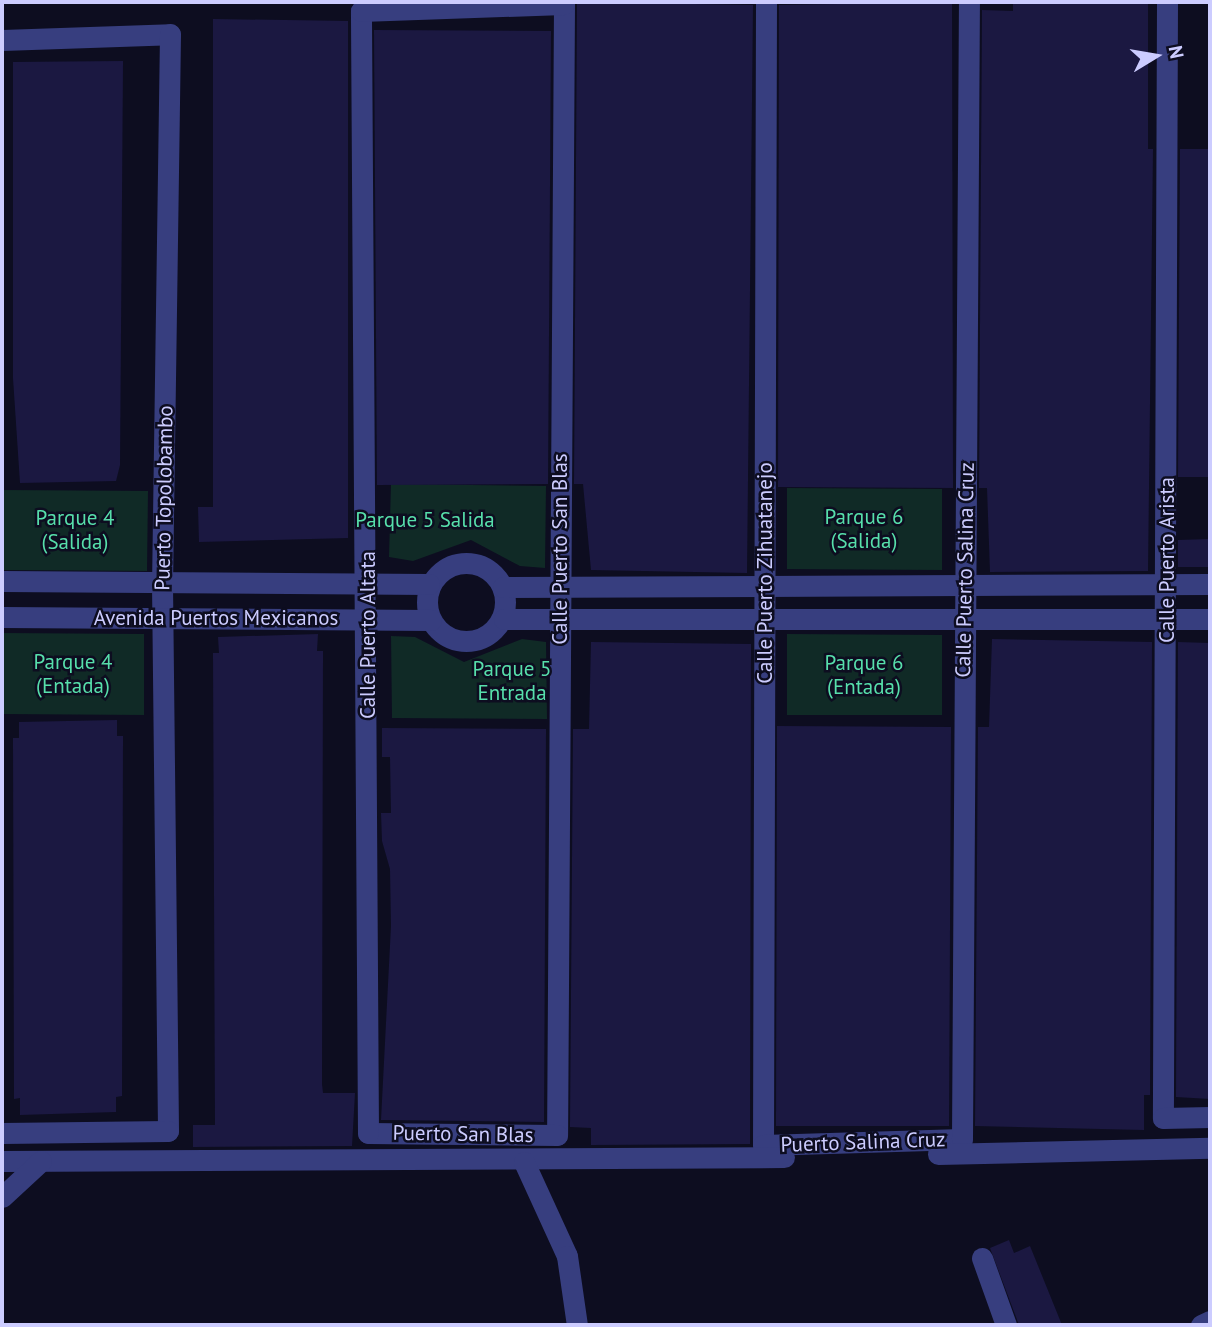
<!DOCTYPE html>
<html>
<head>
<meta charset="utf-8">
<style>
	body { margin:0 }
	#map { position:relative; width:1212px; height:1327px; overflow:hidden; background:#0d0d20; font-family:"PT Sans",sans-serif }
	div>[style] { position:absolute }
	.green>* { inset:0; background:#102a26 }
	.building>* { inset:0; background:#1b1841 }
	.minor>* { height:21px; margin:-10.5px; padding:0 10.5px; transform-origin:10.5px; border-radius:10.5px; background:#373e7f }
	.minor>.ring { margin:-10.5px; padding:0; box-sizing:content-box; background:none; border:21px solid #373e7f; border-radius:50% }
	span { translate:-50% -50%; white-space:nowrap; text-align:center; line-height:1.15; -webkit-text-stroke:5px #0d0d20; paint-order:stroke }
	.street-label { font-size:21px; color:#ccf }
	.park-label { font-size:21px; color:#57dfab }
	.frame { position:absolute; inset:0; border:4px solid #ccf; pointer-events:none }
	.north { position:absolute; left:1121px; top:21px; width:70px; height:70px; -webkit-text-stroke:5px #0d0d20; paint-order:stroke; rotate:79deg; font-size:19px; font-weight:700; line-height:28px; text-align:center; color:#ccf }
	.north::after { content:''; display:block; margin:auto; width:24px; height:32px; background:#ccf; clip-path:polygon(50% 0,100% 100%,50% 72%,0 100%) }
</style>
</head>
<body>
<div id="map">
	<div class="green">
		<i style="clip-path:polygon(391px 484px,546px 486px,545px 568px,520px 566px,471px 540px,413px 561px,389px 557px)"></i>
		<i style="clip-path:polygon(787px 488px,942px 489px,942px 570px,787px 569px)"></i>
		<i style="clip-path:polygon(2px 490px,148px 491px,147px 571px,2px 570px)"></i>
		<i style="clip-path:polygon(2px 633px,144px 634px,144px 715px,2px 714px)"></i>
		<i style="clip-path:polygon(787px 634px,942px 635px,942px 715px,787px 715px)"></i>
		<i style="clip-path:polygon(391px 636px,415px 637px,464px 662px,522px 639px,546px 642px,547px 719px,392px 718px)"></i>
	</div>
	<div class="building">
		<i style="clip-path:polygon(577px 2px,753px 5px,747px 573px,591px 570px,583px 484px,574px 484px)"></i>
		<i style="clip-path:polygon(952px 2px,953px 488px,778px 487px,779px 5px)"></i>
		<i style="clip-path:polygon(1013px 2px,1148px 2px,1148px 149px,1153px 149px,1148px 571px,990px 572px,987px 488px,979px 488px,982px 10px,1013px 11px)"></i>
		<i style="clip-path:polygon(213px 19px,348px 21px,348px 538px,199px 542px,198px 507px,213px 507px)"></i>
		<i style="clip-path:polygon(374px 30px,551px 31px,548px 484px,377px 485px)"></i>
		<i style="clip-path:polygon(123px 61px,120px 465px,116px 481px,20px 483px,13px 378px,13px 62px)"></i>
		<i style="clip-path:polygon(1180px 149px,1210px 149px,1210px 477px,1178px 477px)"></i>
		<i style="clip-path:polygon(1210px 539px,1210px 567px,1178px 567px,1178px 540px)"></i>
		<i style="clip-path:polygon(318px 634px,317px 651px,323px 651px,322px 1084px,323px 1093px,355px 1093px,352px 1146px,193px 1147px,193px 1125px,215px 1125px,213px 653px,219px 653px,218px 637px)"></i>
		<i style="clip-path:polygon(992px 639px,1152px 642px,1150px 1095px,1144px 1095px,1144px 1130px,975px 1126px,978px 727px,989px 727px)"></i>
		<i style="clip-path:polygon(591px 642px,751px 644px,750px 1144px,591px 1145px,591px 1128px,570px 1127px,573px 729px,589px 729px)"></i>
		<i style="clip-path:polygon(1178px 642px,1210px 643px,1210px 1099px,1176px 1097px)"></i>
		<i style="clip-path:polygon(117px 720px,117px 736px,123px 736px,122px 1096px,116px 1097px,116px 1112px,20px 1115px,20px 1098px,14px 1099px,13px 738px,19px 738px,19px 722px)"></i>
		<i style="clip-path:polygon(777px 726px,951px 727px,949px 1126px,776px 1126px)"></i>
		<i style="clip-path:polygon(382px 728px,546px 729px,544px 1122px,381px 1120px,391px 926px,390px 869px,382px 841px,381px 813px,391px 813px,390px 757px,382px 757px)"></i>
		<i style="clip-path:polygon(1009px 1240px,1014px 1253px,1030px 1246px,1062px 1325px,1019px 1325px,990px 1248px)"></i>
	</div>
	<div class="minor">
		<i style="left:766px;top:2px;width:1143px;rotate:90.15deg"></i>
		<i style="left:763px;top:1145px;width:199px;rotate:-1.7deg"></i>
		<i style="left:962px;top:1139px;width:1137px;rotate:-89.65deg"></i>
		<i style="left:1167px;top:2px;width:1116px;rotate:90.21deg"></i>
		<i style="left:1163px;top:1118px;width:47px;rotate:-1.2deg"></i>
		<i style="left:564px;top:4px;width:1131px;rotate:90.35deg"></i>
		<i style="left:557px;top:1135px;width:189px;rotate:-179.4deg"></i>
		<i style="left:368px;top:1133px;width:1122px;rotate:-90.36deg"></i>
		<i style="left:361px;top:11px;width:203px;rotate:-2deg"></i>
		<i style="left:2px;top:40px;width:168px;rotate:-2deg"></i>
		<i style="left:170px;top:34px;width:550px;rotate:90.83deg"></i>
		<i style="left:162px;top:584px;width:547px;rotate:89.37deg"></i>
		<i style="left:168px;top:1131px;width:166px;rotate:179.3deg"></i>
		<i class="ring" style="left:427px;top:563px;width:57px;height:57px"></i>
		<i style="left:2px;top:581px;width:427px;rotate:0.4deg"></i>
		<i style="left:503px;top:587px;width:707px;rotate:-0.24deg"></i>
		<i style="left:2px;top:617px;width:429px;rotate:0.4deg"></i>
		<i style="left:504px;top:619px;width:706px"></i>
		<i style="left:938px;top:1154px;width:272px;rotate:-1.3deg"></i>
		<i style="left:2px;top:1161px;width:782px;rotate:-0.29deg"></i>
		<i style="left:524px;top:1162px;width:103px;rotate:65.4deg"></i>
		<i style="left:567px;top:1256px;width:70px;rotate:81.8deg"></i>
		<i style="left:2px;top:1197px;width:53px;rotate:-42.7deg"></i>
		<i style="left:982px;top:1258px;width:71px;rotate:70.3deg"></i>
		<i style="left:1201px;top:1325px;width:10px;rotate:-24deg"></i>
	</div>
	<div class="street-label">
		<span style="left:164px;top:498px;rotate:-89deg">Puerto Topolobambo</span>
		<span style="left:560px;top:549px;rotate:-90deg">Calle Puerto San Blas</span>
		<span style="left:1167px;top:560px;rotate:-90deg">Calle Puerto Arista</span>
		<span style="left:965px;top:570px;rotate:-89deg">Calle Puerto Salina Cruz</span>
		<span style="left:765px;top:573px;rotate:-90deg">Calle Puerto Zihuatanejo</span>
		<span style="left:216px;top:618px">Avenida Puertos Mexicanos</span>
		<span style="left:368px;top:635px;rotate:-90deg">Calle Puerto Altata</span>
		<span style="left:463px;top:1134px;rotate:1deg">Puerto San Blas</span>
		<span style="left:863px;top:1142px;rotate:-2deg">Puerto Salina Cruz</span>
	</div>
	<div class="park-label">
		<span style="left:864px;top:529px">Parque 6<br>(Salida)</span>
		<span style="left:75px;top:530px">Parque 4<br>(Salida)</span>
		<span style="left:425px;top:520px">Parque 5 Salida</span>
		<span style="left:73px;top:674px">Parque 4<br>(Entada)</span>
		<span style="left:864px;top:675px">Parque 6<br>(Entada)</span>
		<span style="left:512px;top:681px">Parque 5<br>Entrada</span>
	</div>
	<div class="frame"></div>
	<div class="north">N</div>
</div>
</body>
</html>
